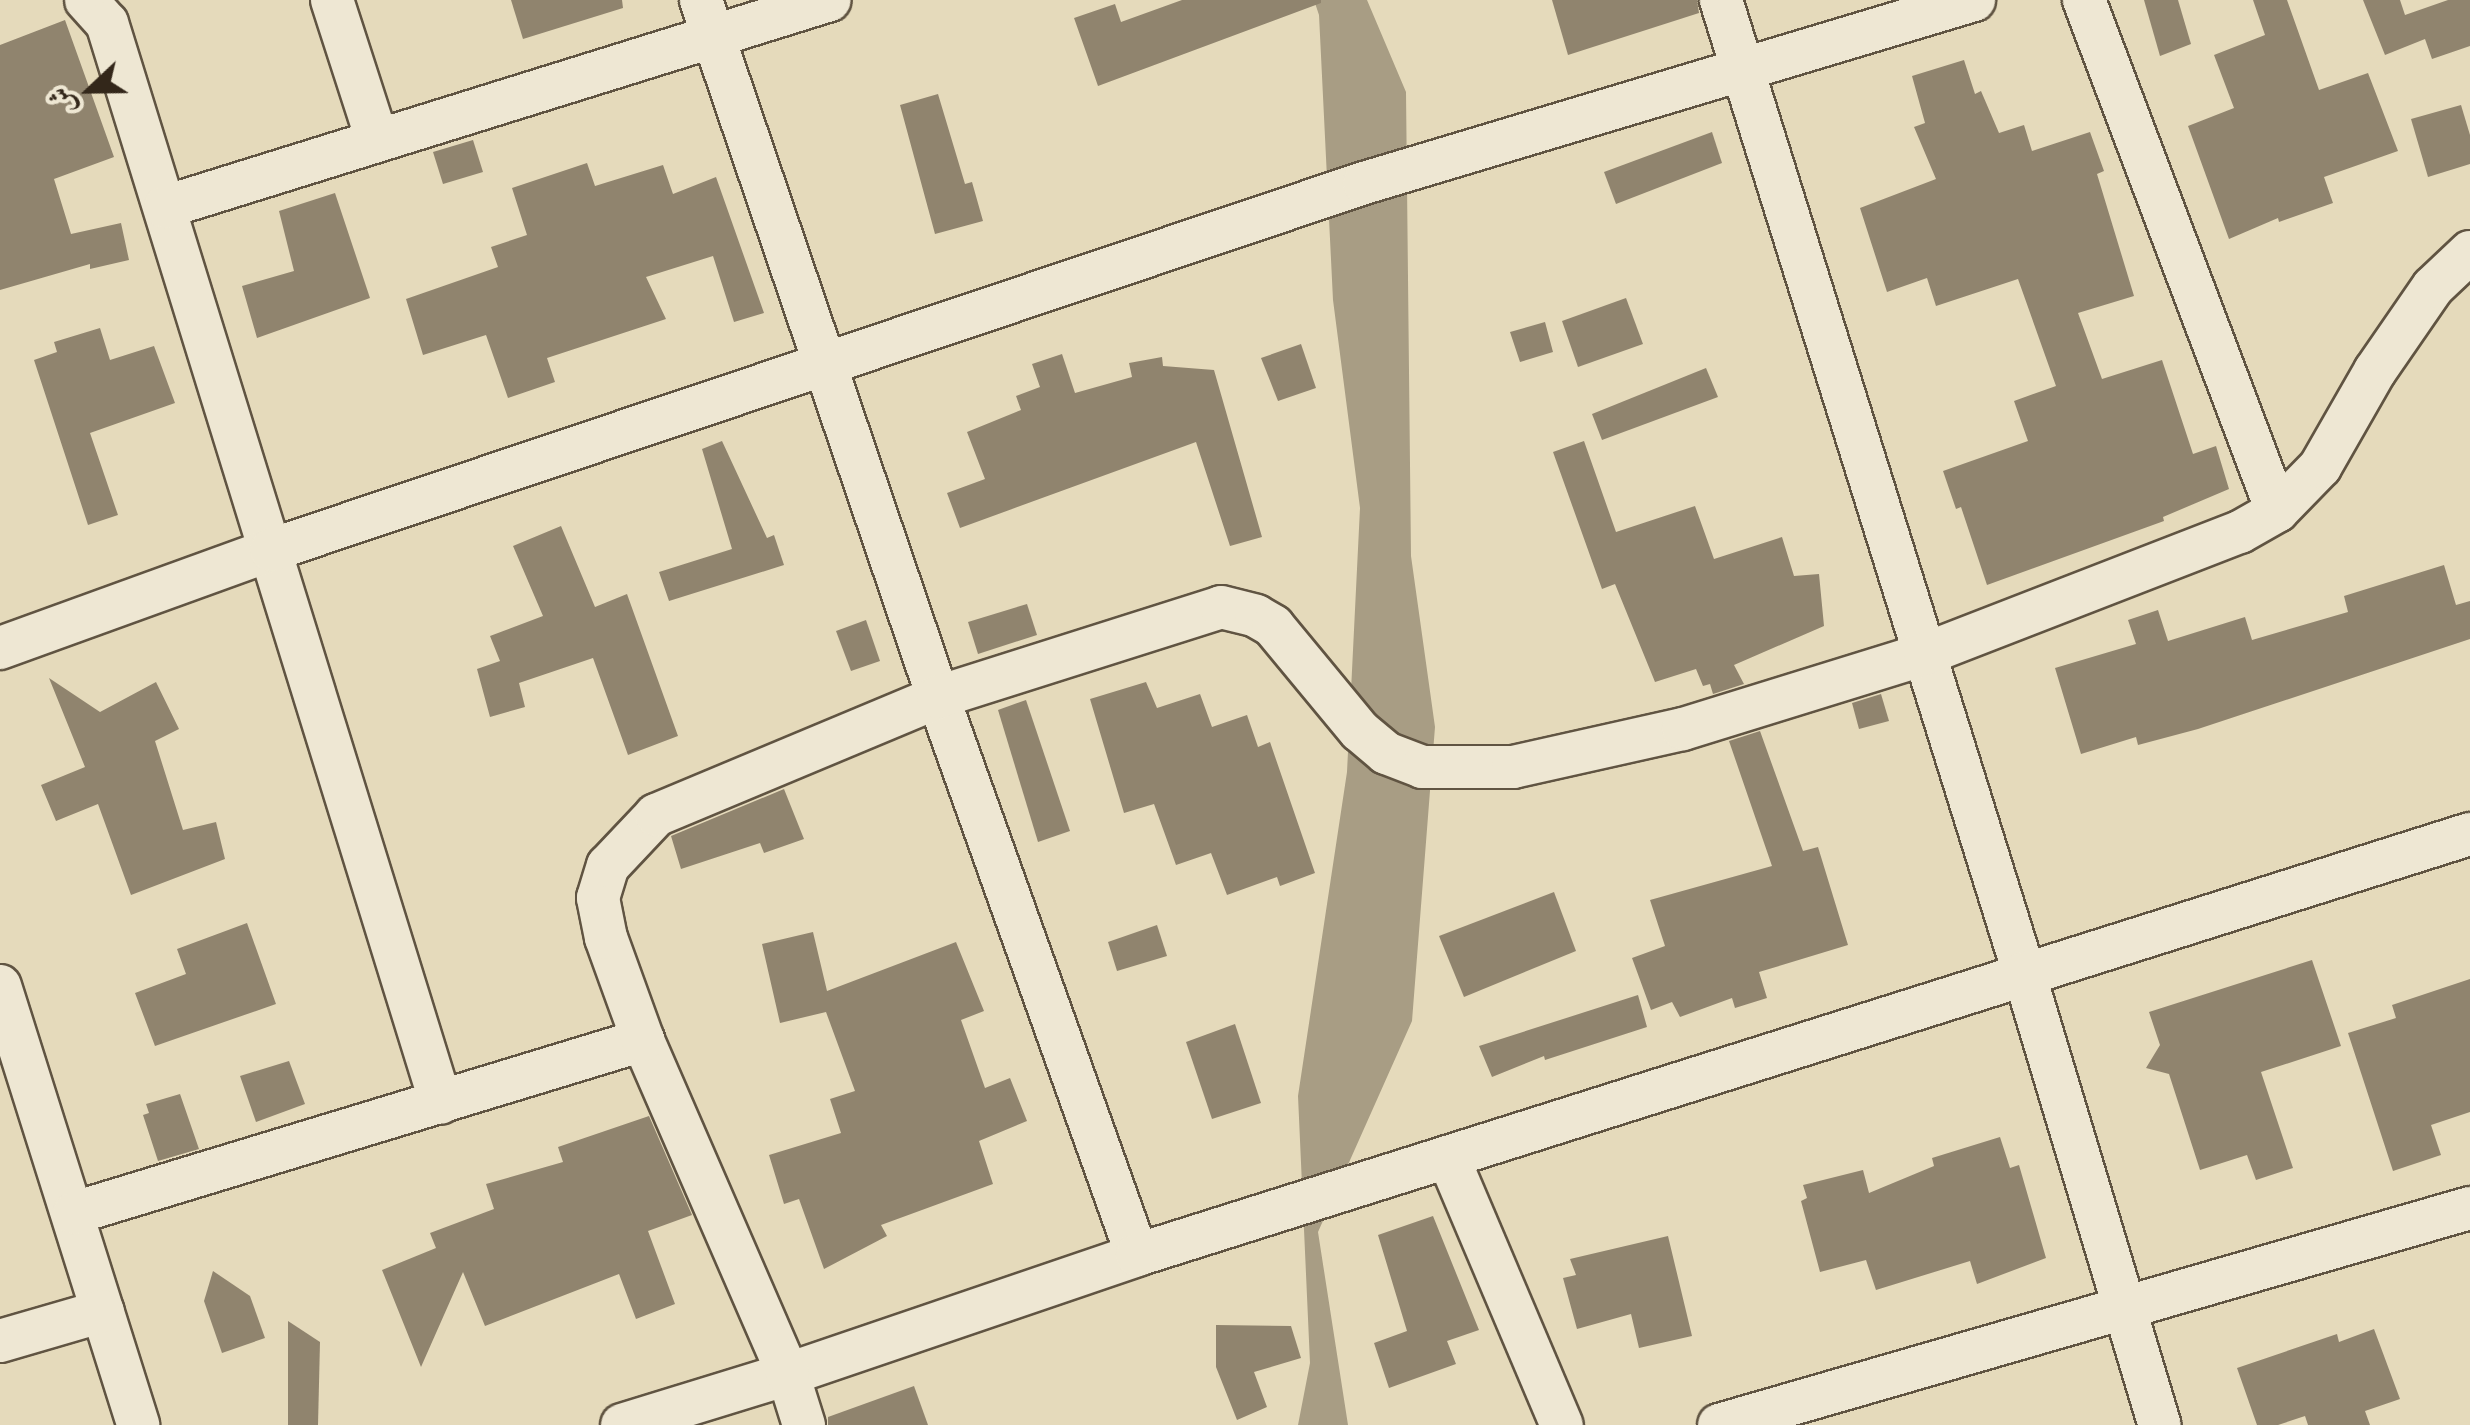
<!DOCTYPE html>
<html>
<head>
<meta charset="utf-8">
<style>
	body { margin:0 }
	#map { position:relative; width:2470px; height:1425px; overflow:hidden; background:#e5dabb; font-family:Cardo,Amiri,serif }
	div>[style] { position:absolute }
	.water>* { inset:0; background:#a89d84 }
	.building>* { inset:0; background:#90846e }
	.roads { filter:drop-shadow(2px 0 #605442) drop-shadow(-2px 0 #605442) drop-shadow(0 2px #605442) drop-shadow(0 -2px #605442) }
	.minor>* { height:42px; margin:-21px; padding:0 21px; transform-origin:21px; border-radius:21px; background:#eee7d3 }
	span { translate:-50% -50%; white-space:nowrap; text-align:center; line-height:1.15; -webkit-text-stroke:10px #eee7d3; paint-order:stroke }
	.north { position:absolute; left:40px; top:40px; width:100px; height:100px; -webkit-text-stroke:8px #eee7d3; paint-order:stroke; rotate:248deg; font-size:28px; font-weight:700; line-height:40px; text-align:center; color:#33271a }
	.north::after { content:''; display:block; margin:auto; width:35px; height:45px; background:#33271a; clip-path:polygon(50% 0,100% 100%,50% 72%,0 100%) }
</style>
</head>
<body>
<div id="map">
	<div class="water">
		<i style="clip-path:polygon(1314px 0,1367px 0,1406px 92px,1411px 556px,1435px 727px,1412px 1021px,1318px 1232px,1348px 1425px,1298px 1425px,1310px 1363px,1298px 1096px,1347px 772px,1360px 508px,1333px 300px,1319px 15px)"></i>
	</div>
	<div class="building">
		<i style="clip-path:polygon(511px 0,622px 0,623px 8px,523px 39px)"></i>
		<i style="clip-path:polygon(1182px 0,1321px 0,1321px 3px,1098px 86px,1074px 18px,1115px 4px,1121px 22px)"></i>
		<i style="clip-path:polygon(1552px 0,1697px 0,1699px 13px,1568px 55px)"></i>
		<i style="clip-path:polygon(2144px 0,2178px 0,2191px 44px,2160px 56px)"></i>
		<i style="clip-path:polygon(2253px 0,2287px 0,2319px 90px,2368px 73px,2398px 151px,2324px 177px,2333px 203px,2279px 222px,2278px 218px,2229px 239px,2188px 126px,2234px 108px,2214px 55px,2265px 35px)"></i>
		<i style="clip-path:polygon(2363px 0,2400px 0,2405px 15px,2448px 0,2470px 0,2470px 46px,2432px 59px,2425px 39px,2385px 55px)"></i>
		<i style="clip-path:polygon(65px 20px,114px 157px,54px 179px,71px 234px,121px 223px,129px 260px,90px 269px,90px 264px,0 290px,0 45px)"></i>
		<i style="clip-path:polygon(1964px 60px,1975px 94px,1981px 91px,1999px 133px,2024px 125px,2032px 151px,2090px 132px,2104px 171px,2097px 174px,2134px 296px,2078px 313px,2102px 379px,2162px 360px,2193px 454px,2216px 446px,2229px 489px,2163px 517px,2164px 521px,1987px 585px,1961px 507px,1956px 509px,1943px 471px,2028px 441px,2014px 401px,2056px 386px,2018px 279px,1936px 306px,1927px 278px,1887px 292px,1860px 208px,1936px 179px,1914px 127px,1925px 123px,1912px 76px)"></i>
		<i style="clip-path:polygon(938px 94px,965px 184px,972px 182px,983px 221px,935px 234px,900px 105px)"></i>
		<i style="clip-path:polygon(2461px 105px,2470px 135px,2470px 164px,2428px 177px,2411px 119px)"></i>
		<i style="clip-path:polygon(1712px 132px,1722px 163px,1616px 204px,1604px 172px)"></i>
		<i style="clip-path:polygon(473px 140px,483px 172px,443px 184px,433px 152px)"></i>
		<i style="clip-path:polygon(587px 163px,595px 186px,663px 165px,673px 194px,716px 177px,764px 313px,734px 322px,713px 256px,646px 277px,666px 319px,547px 358px,555px 382px,508px 398px,486px 335px,423px 355px,406px 299px,498px 267px,491px 247px,527px 235px,512px 188px)"></i>
		<i style="clip-path:polygon(335px 193px,370px 298px,257px 338px,242px 286px,294px 271px,279px 211px)"></i>
		<i style="clip-path:polygon(1626px 298px,1643px 344px,1578px 367px,1562px 321px)"></i>
		<i style="clip-path:polygon(1545px 322px,1553px 352px,1520px 362px,1510px 332px)"></i>
		<i style="clip-path:polygon(100px 328px,110px 360px,154px 346px,175px 403px,90px 433px,118px 515px,88px 525px,34px 360px,57px 352px,54px 342px)"></i>
		<i style="clip-path:polygon(1301px 344px,1316px 388px,1278px 401px,1261px 358px)"></i>
		<i style="clip-path:polygon(1062px 354px,1075px 393px,1132px 377px,1129px 363px,1162px 357px,1163px 366px,1214px 370px,1262px 537px,1230px 546px,1196px 442px,960px 528px,947px 493px,985px 479px,967px 432px,1021px 410px,1016px 396px,1040px 387px,1032px 364px)"></i>
		<i style="clip-path:polygon(1706px 368px,1718px 397px,1602px 440px,1592px 414px)"></i>
		<i style="clip-path:polygon(722px 441px,767px 538px,774px 535px,784px 565px,669px 601px,659px 572px,732px 549px,702px 449px)"></i>
		<i style="clip-path:polygon(1584px 441px,1616px 532px,1695px 506px,1714px 559px,1782px 537px,1794px 576px,1819px 574px,1824px 626px,1734px 665px,1744px 684px,1713px 694px,1710px 684px,1703px 686px,1696px 669px,1655px 682px,1615px 584px,1602px 589px,1553px 452px)"></i>
		<i style="clip-path:polygon(561px 526px,595px 607px,627px 594px,678px 736px,628px 755px,593px 658px,519px 683px,525px 707px,490px 717px,477px 669px,500px 661px,490px 636px,543px 616px,513px 546px)"></i>
		<i style="clip-path:polygon(2444px 565px,2456px 605px,2470px 601px,2470px 639px,2198px 729px,2138px 745px,2136px 737px,2081px 754px,2055px 668px,2136px 644px,2128px 620px,2158px 610px,2168px 641px,2245px 617px,2252px 640px,2348px 612px,2344px 596px)"></i>
		<i style="clip-path:polygon(1027px 604px,1037px 635px,978px 654px,968px 622px)"></i>
		<i style="clip-path:polygon(866px 620px,880px 661px,851px 671px,836px 631px)"></i>
		<i style="clip-path:polygon(49px 678px,100px 712px,156px 682px,179px 729px,155px 741px,183px 830px,216px 822px,225px 859px,131px 895px,98px 804px,56px 821px,41px 785px,85px 767px)"></i>
		<i style="clip-path:polygon(1146px 682px,1157px 708px,1200px 694px,1212px 727px,1247px 715px,1258px 747px,1270px 742px,1315px 873px,1280px 886px,1277px 877px,1227px 895px,1211px 853px,1176px 865px,1154px 804px,1124px 813px,1090px 699px)"></i>
		<i style="clip-path:polygon(1881px 694px,1889px 721px,1859px 729px,1852px 703px)"></i>
		<i style="clip-path:polygon(1026px 700px,1070px 831px,1038px 842px,998px 710px)"></i>
		<i style="clip-path:polygon(1760px 731px,1803px 851px,1818px 847px,1848px 945px,1759px 972px,1767px 998px,1735px 1008px,1732px 998px,1680px 1017px,1672px 1002px,1651px 1010px,1632px 958px,1665px 946px,1650px 900px,1772px 866px,1729px 741px)"></i>
		<i style="clip-path:polygon(784px 789px,804px 839px,764px 853px,760px 843px,681px 869px,671px 836px)"></i>
		<i style="clip-path:polygon(1554px 892px,1576px 951px,1464px 997px,1439px 936px)"></i>
		<i style="clip-path:polygon(247px 923px,276px 1004px,155px 1046px,135px 993px,186px 974px,177px 949px)"></i>
		<i style="clip-path:polygon(1157px 925px,1167px 956px,1117px 971px,1108px 942px)"></i>
		<i style="clip-path:polygon(813px 932px,827px 991px,956px 942px,984px 1011px,961px 1020px,985px 1088px,1010px 1078px,1027px 1121px,979px 1141px,993px 1184px,881px 1225px,887px 1236px,824px 1269px,799px 1199px,784px 1204px,769px 1155px,841px 1133px,830px 1099px,855px 1091px,826px 1012px,780px 1023px,762px 944px)"></i>
		<i style="clip-path:polygon(2312px 960px,2341px 1046px,2261px 1072px,2293px 1168px,2256px 1180px,2247px 1155px,2200px 1170px,2169px 1074px,2146px 1068px,2160px 1045px,2149px 1012px)"></i>
		<i style="clip-path:polygon(2470px 979px,2470px 1112px,2431px 1125px,2441px 1155px,2393px 1171px,2348px 1033px,2396px 1018px,2392px 1005px)"></i>
		<i style="clip-path:polygon(1638px 995px,1647px 1027px,1545px 1060px,1544px 1056px,1492px 1077px,1479px 1046px)"></i>
		<i style="clip-path:polygon(1235px 1024px,1261px 1103px,1212px 1119px,1186px 1042px)"></i>
		<i style="clip-path:polygon(289px 1061px,305px 1104px,256px 1122px,240px 1076px)"></i>
		<i style="clip-path:polygon(180px 1094px,199px 1149px,158px 1161px,143px 1115px,149px 1113px,146px 1104px)"></i>
		<i style="clip-path:polygon(649px 1116px,692px 1215px,648px 1231px,675px 1304px,636px 1319px,619px 1274px,485px 1326px,463px 1272px,421px 1367px,382px 1270px,436px 1248px,430px 1233px,494px 1209px,486px 1184px,563px 1162px,558px 1147px)"></i>
		<i style="clip-path:polygon(2000px 1137px,2010px 1168px,2019px 1165px,2046px 1258px,1977px 1284px,1970px 1261px,1876px 1290px,1866px 1260px,1820px 1272px,1801px 1201px,1807px 1198px,1803px 1185px,1863px 1170px,1869px 1193px,1934px 1166px,1932px 1158px)"></i>
		<i style="clip-path:polygon(1433px 1216px,1479px 1330px,1447px 1341px,1456px 1364px,1389px 1388px,1374px 1343px,1407px 1331px,1378px 1235px)"></i>
		<i style="clip-path:polygon(1668px 1236px,1692px 1336px,1639px 1348px,1631px 1314px,1577px 1329px,1563px 1278px,1576px 1275px,1570px 1259px)"></i>
		<i style="clip-path:polygon(213px 1271px,250px 1296px,265px 1338px,222px 1353px,204px 1301px)"></i>
		<i style="clip-path:polygon(288px 1321px,320px 1342px,318px 1425px,288px 1425px)"></i>
		<i style="clip-path:polygon(1216px 1325px,1291px 1326px,1301px 1358px,1254px 1372px,1267px 1407px,1237px 1420px,1216px 1367px)"></i>
		<i style="clip-path:polygon(2374px 1329px,2400px 1399px,2365px 1411px,2370px 1425px,2308px 1425px,2305px 1416px,2278px 1425px,2257px 1425px,2237px 1368px,2337px 1334px,2339px 1342px)"></i>
		<i style="clip-path:polygon(914px 1386px,928px 1425px,828px 1425px,828px 1417px)"></i>
	</div>
	<div class="roads">
		<div class="minor">
			<i style="left:86px;top:0;width:31px;rotate:48deg"></i>
			<i style="left:107px;top:23px;width:1130px;rotate:72.82deg"></i>
			<i style="left:332px;top:0;width:146px;rotate:72.1deg"></i>
			<i style="left:701px;top:0;width:736px;rotate:71.22deg"></i>
			<i style="left:938px;top:697px;width:592px;rotate:70.37deg"></i>
			<i style="left:1721px;top:0;width:1019px;rotate:72.7deg"></i>
			<i style="left:2024px;top:973px;width:472px;rotate:73.3deg"></i>
			<i style="left:2084px;top:0;width:546px;rotate:69.31deg"></i>
			<i style="left:165px;top:207px;width:696px;rotate:-17.29deg"></i>
			<i style="left:0;top:648px;width:288px;rotate:-19.9deg"></i>
			<i style="left:271px;top:550px;width:1153px;rotate:-18.56deg"></i>
			<i style="left:1364px;top:183px;width:637px;rotate:-16.7deg"></i>
			<i style="left:0;top:986px;width:460px;rotate:72.5deg"></i>
			<i style="left:1448px;top:1157px;width:291px;rotate:67deg"></i>
			<i style="left:74px;top:1213px;width:595px;rotate:-16.91deg"></i>
			<i style="left:0;top:1341px;width:107px;rotate:-16.2deg"></i>
			<i style="left:622px;top:1425px;width:174px;rotate:-17.1deg"></i>
			<i style="left:788px;top:1374px;width:369px;rotate:-18.8deg"></i>
			<i style="left:1137px;top:1255px;width:1398px;rotate:-17.53deg"></i>
			<i style="left:804px;top:1425px;width:53px;rotate:-107.4deg"></i>
			<i style="left:788px;top:1374px;width:364px;rotate:-113.5deg"></i>
			<i style="left:643px;top:1040px;width:109px;rotate:-109.9deg"></i>
			<i style="left:606px;top:938px;width:41px;rotate:-101.3deg"></i>
			<i style="left:598px;top:898px;width:34px;rotate:-73deg"></i>
			<i style="left:608px;top:866px;width:70px;rotate:-46.7deg"></i>
			<i style="left:656px;top:815px;width:306px;rotate:-22.7deg"></i>
			<i style="left:938px;top:697px;width:297px;rotate:-17.6deg"></i>
			<i style="left:1221px;top:607px;width:36px;rotate:14deg"></i>
			<i style="left:1256px;top:616px;width:20px;rotate:30deg"></i>
			<i style="left:1273px;top:626px;width:136px;rotate:50.4deg"></i>
			<i style="left:1360px;top:731px;width:34px;rotate:40deg"></i>
			<i style="left:1386px;top:753px;width:39px;rotate:21deg"></i>
			<i style="left:1422px;top:767px;width:91px"></i>
			<i style="left:1513px;top:767px;width:174px;rotate:-12.6deg"></i>
			<i style="left:1683px;top:729px;width:253px;rotate:-17.2deg"></i>
			<i style="left:1925px;top:654px;width:338px;rotate:-21.2deg"></i>
			<i style="left:2240px;top:532px;width:43px;rotate:-29.6deg"></i>
			<i style="left:2277px;top:511px;width:62px;rotate:-45.7deg"></i>
			<i style="left:2320px;top:467px;width:111px;rotate:-60.2deg"></i>
			<i style="left:2375px;top:371px;width:102px;rotate:-55.4deg"></i>
			<i style="left:2433px;top:287px;width:51px;rotate:-43.4deg"></i>
			<i style="left:1719px;top:1425px;width:782px;rotate:-16.12deg"></i>
		</div>
	</div>
	<div class="north">ش</div>
</div>
</body>
</html>
